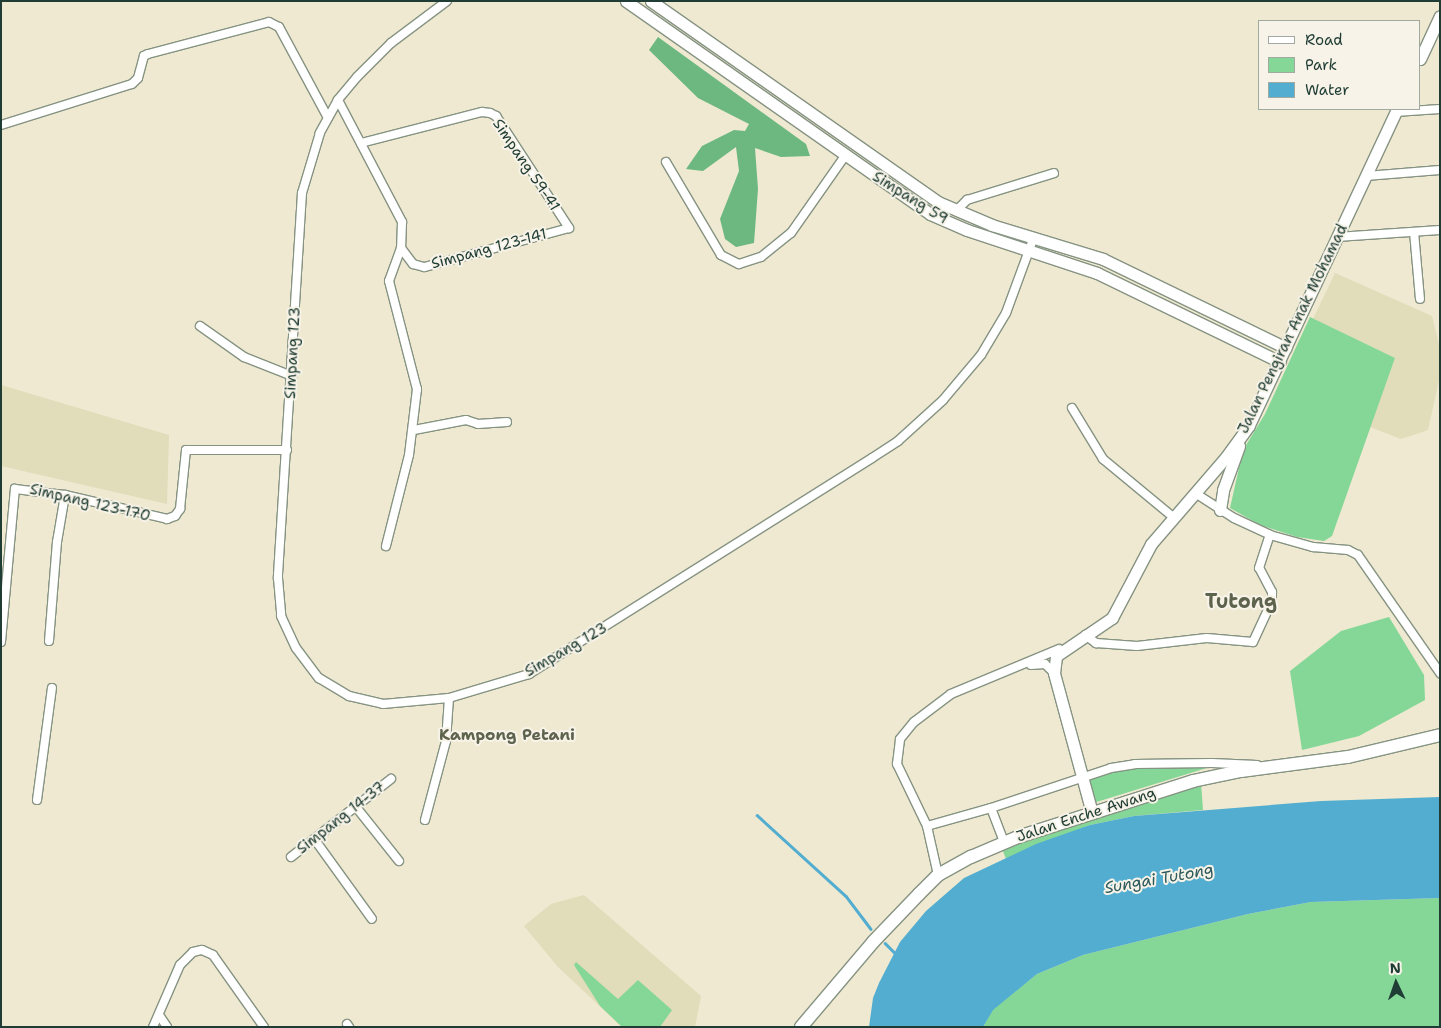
<!DOCTYPE html>
<html>
<head>
<meta charset="utf-8">
<style>
	body { margin:0 }
	#map { position:relative; width:1441px; height:1028px; overflow:hidden; background:#eee9d0; font-family:"Shantell Sans",sans-serif }
	div>[style] { position:absolute }
	.built>* { inset:0; background:#e1dcba }
	.green>* { inset:0; background:#85d798 }
	.forest>* { inset:0; background:#6cb880 }
	.water>* { inset:0; background:#52add0 }
	.stream>* { height:2.5px; margin:-1.25px; padding:0 1.25px; transform-origin:1.25px; border-radius:1.25px; background:#52add0 }
	.roads { filter:drop-shadow(1px 0 #869382) drop-shadow(-1px 0 #869382) drop-shadow(0 1px #869382) drop-shadow(0 -1px #869382) }
	.street>* { height:8px; margin:-4px; padding:0 4px; transform-origin:4px; border-radius:4px; background:#fff }
	.secondary>* { height:11px; margin:-5.5px; padding:0 5.5px; transform-origin:5.5px; border-radius:5.5px; background:#fff }
	.primary>* { height:12px; margin:-6px; padding:0 6px; transform-origin:6px; border-radius:6px; background:#fff }
	span { translate:-50% -50%; white-space:nowrap; text-align:center; line-height:1.15; -webkit-text-stroke:4px #f7f3e8; paint-order:stroke }
	.street-label { font-size:15px; color:#1f3d34 }
	.neighbourhood-label { font-size:16px; color:#5e634d; font-weight:700 }
	.water-label { font-size:16px; color:#2c595b; font-style:italic }
	.district-label { font-size:20px; color:#5e634d; font-weight:700 }
	.frame { position:absolute; inset:0; border:2px solid #1f3d34; pointer-events:none }
	.legend { position:absolute; left:1258px; top:20px; width:162px; height:90px; box-sizing:border-box; background:#f7f3e8; border:1px solid #a1aaa0; margin:0; padding:6px 9px; list-style:none; font-size:15px; color:#1f3d34 }
	.legend li { display:flex; align-items:center; gap:10px; height:25px }
	.legend b { width:25px; border:1px solid #a1aaa0 }
	.north { position:absolute; left:1371px; top:958px; width:50px; height:50px; -webkit-text-stroke:4px #f7f3e8; paint-order:stroke; rotate:357deg; font-size:14px; font-weight:700; line-height:20px; text-align:center; color:#1f3d34 }
	.north::after { content:''; display:block; margin:auto; width:18px; height:22px; background:#1f3d34; clip-path:polygon(50% 0,100% 100%,50% 72%,0 100%) }
</style>
</head>
<body>
<div id="map">
	<div class="built">
		<i style="clip-path:polygon(1335px 273px,1432px 316px,1440px 348px,1440px 376px,1428px 430px,1401px 439px,1370px 427px,1395px 358px,1313px 319px)"></i>
		<i style="clip-path:polygon(1px 385px,169px 435px,167px 504px,1px 466px)"></i>
		<i style="clip-path:polygon(584px 895px,701px 996px,695px 1027px,622px 1027px,558px 967px,524px 926px,551px 904px)"></i>
	</div>
	<div class="green">
		<i style="clip-path:polygon(1310px 317px,1395px 358px,1332px 536px,1324px 541px,1297px 537px,1260px 525px,1230px 508px,1243px 450px,1265px 414px)"></i>
		<i style="clip-path:polygon(1389px 617px,1424px 675px,1425px 700px,1359px 736px,1302px 750px,1290px 671px,1341px 631px)"></i>
		<i style="clip-path:polygon(1210px 767px,1090px 804px,1084px 777px,1120px 768px)"></i>
		<i style="clip-path:polygon(1201px 783px,1203px 810px,1134px 816px,1090px 825px,1006px 859px,1001px 846px)"></i>
		<i style="clip-path:polygon(1440px 898px,1440px 1027px,983px 1027px,992px 1010px,1037px 974px,1083px 955px,1248px 914px,1311px 902px)"></i>
		<i style="clip-path:polygon(576px 962px,618px 999px,638px 980px,672px 1010px,660px 1027px,622px 1027px,600px 1006px,574px 965px)"></i>
	</div>
	<div class="forest">
		<i style="clip-path:polygon(658px 37px,806px 144px,810px 156px,781px 157px,755px 148px,758px 189px,754px 243px,736px 247px,725px 239px,720px 219px,739px 171px,736px 147px,703px 171px,686px 169px,702px 146px,734px 130px,745px 131px,749px 124px,698px 98px,649px 50px)"></i>
	</div>
	<div class="water">
		<i style="clip-path:polygon(1440px 797px,1440px 898px,1311px 902px,1248px 914px,1083px 955px,1037px 974px,993px 1010px,983px 1027px,869px 1027px,873px 998px,879px 983px,900px 942px,926px 911px,964px 878px,1036px 844px,1090px 825px,1134px 816px,1321px 801px)"></i>
	</div>
	<div class="stream">
		<i style="left:757px;top:815px;width:120px;rotate:42.3deg"></i>
		<i style="left:846px;top:896px;width:41px;rotate:52.9deg"></i>
		<i style="left:885px;top:943px;width:16px;rotate:45deg"></i>
	</div>
	<div class="roads">
		<div class="street">
			<i style="left:447px;top:1px;width:70px;rotate:143.1deg"></i>
			<i style="left:391px;top:43px;width:48px;rotate:135deg"></i>
			<i style="left:357px;top:77px;width:30px;rotate:130deg"></i>
			<i style="left:338px;top:100px;width:38px;rotate:119deg"></i>
			<i style="left:320px;top:133px;width:63px;rotate:106.7deg"></i>
			<i style="left:302px;top:193px;width:386px;rotate:93.6deg"></i>
			<i style="left:278px;top:578px;width:38px;rotate:85deg"></i>
			<i style="left:281px;top:616px;width:35px;rotate:65deg"></i>
			<i style="left:296px;top:648px;width:38px;rotate:53deg"></i>
			<i style="left:319px;top:678px;width:35px;rotate:31deg"></i>
			<i style="left:349px;top:696px;width:35px;rotate:13deg"></i>
			<i style="left:383px;top:704px;width:66px;rotate:-5.2deg"></i>
			<i style="left:449px;top:698px;width:84px;rotate:-16.7deg"></i>
			<i style="left:529px;top:674px;width:405px;rotate:-32.2deg"></i>
			<i style="left:872px;top:458px;width:31px;rotate:-33deg"></i>
			<i style="left:898px;top:441px;width:61px;rotate:-42.3deg"></i>
			<i style="left:943px;top:400px;width:59px;rotate:-49.8deg"></i>
			<i style="left:981px;top:355px;width:49px;rotate:-59.2deg"></i>
			<i style="left:1006px;top:313px;width:81px;rotate:-69.8deg"></i>
			<i style="left:338px;top:100px;width:138px;rotate:62.3deg"></i>
			<i style="left:402px;top:222px;width:26px;rotate:92deg"></i>
			<i style="left:401px;top:248px;width:35px;rotate:110deg"></i>
			<i style="left:389px;top:281px;width:112px;rotate:75.5deg"></i>
			<i style="left:417px;top:389px;width:66px;rotate:96.9deg"></i>
			<i style="left:409px;top:455px;width:94px;rotate:104.2deg"></i>
			<i style="left:1395px;top:112px;width:45px;rotate:-3.8deg"></i>
			<i style="left:1px;top:125px;width:137px;rotate:-17.4deg"></i>
			<i style="left:132px;top:84px;width:8px;rotate:-45deg"></i>
			<i style="left:138px;top:78px;width:23px;rotate:-75deg"></i>
			<i style="left:144px;top:56px;width:4px;rotate:-27deg"></i>
			<i style="left:148px;top:54px;width:125px;rotate:-14.8deg"></i>
			<i style="left:269px;top:22px;width:11px;rotate:27deg"></i>
			<i style="left:279px;top:27px;width:103px;rotate:61.7deg"></i>
			<i style="left:361px;top:143px;width:125px;rotate:-14.4deg"></i>
			<i style="left:482px;top:112px;width:8px;rotate:7deg"></i>
			<i style="left:490px;top:113px;width:7px;rotate:27deg"></i>
			<i style="left:496px;top:116px;width:134px;rotate:56.9deg"></i>
			<i style="left:569px;top:228px;width:150px;rotate:164.9deg"></i>
			<i style="left:424px;top:267px;width:11px;rotate:-165deg"></i>
			<i style="left:413px;top:264px;width:20px;rotate:-127deg"></i>
			<i style="left:666px;top:162px;width:108px;rotate:59.4deg"></i>
			<i style="left:721px;top:255px;width:20px;rotate:27deg"></i>
			<i style="left:739px;top:264px;width:23px;rotate:-18deg"></i>
			<i style="left:761px;top:257px;width:38px;rotate:-39deg"></i>
			<i style="left:791px;top:233px;width:94px;rotate:-55deg"></i>
			<i style="left:1366px;top:176px;width:74px;rotate:-4.6deg"></i>
			<i style="left:956px;top:211px;width:16px;rotate:-45deg"></i>
			<i style="left:967px;top:200px;width:91px;rotate:-17.2deg"></i>
			<i style="left:1414px;top:232px;width:67px;rotate:84.9deg"></i>
			<i style="left:1337px;top:237px;width:103px;rotate:-3.9deg"></i>
			<i style="left:200px;top:326px;width:54px;rotate:35.2deg"></i>
			<i style="left:244px;top:357px;width:52px;rotate:21.6deg"></i>
			<i style="left:1072px;top:408px;width:60px;rotate:58.7deg"></i>
			<i style="left:1103px;top:459px;width:91px;rotate:39.6deg"></i>
			<i style="left:414px;top:430px;width:53px;rotate:-10.9deg"></i>
			<i style="left:466px;top:420px;width:13px;rotate:18deg"></i>
			<i style="left:478px;top:424px;width:29px;rotate:-4deg"></i>
			<i style="left:1195px;top:493px;width:46px;rotate:32.7deg"></i>
			<i style="left:1234px;top:518px;width:40px;rotate:25deg"></i>
			<i style="left:1270px;top:535px;width:45px;rotate:15.6deg"></i>
			<i style="left:1313px;top:547px;width:35px;rotate:5deg"></i>
			<i style="left:1348px;top:550px;width:11px;rotate:27deg"></i>
			<i style="left:1358px;top:555px;width:144px;rotate:55.2deg"></i>
			<i style="left:1085px;top:635px;width:14px;rotate:36deg"></i>
			<i style="left:1096px;top:643px;width:41px;rotate:4.2deg"></i>
			<i style="left:1137px;top:646px;width:70px;rotate:-6.5deg"></i>
			<i style="left:1207px;top:638px;width:46px;rotate:5deg"></i>
			<i style="left:1253px;top:642px;width:45px;rotate:-65.1deg"></i>
			<i style="left:1272px;top:601px;width:9px;rotate:-90deg"></i>
			<i style="left:1272px;top:592px;width:27px;rotate:-118deg"></i>
			<i style="left:1259px;top:568px;width:35px;rotate:-72deg"></i>
			<i style="left:49px;top:641px;width:99px;rotate:-85.4deg"></i>
			<i style="left:57px;top:542px;width:48px;rotate:-80.3deg"></i>
			<i style="left:1px;top:642px;width:154px;rotate:-84.8deg"></i>
			<i style="left:15px;top:489px;width:50px;rotate:6.8deg"></i>
			<i style="left:65px;top:495px;width:105px;rotate:13.2deg"></i>
			<i style="left:167px;top:519px;width:9px;rotate:-21deg"></i>
			<i style="left:175px;top:516px;width:9px;rotate:-54deg"></i>
			<i style="left:180px;top:509px;width:59px;rotate:-84.2deg"></i>
			<i style="left:186px;top:450px;width:101px"></i>
			<i style="left:1031px;top:665px;width:14px;rotate:-4deg"></i>
			<i style="left:1045px;top:664px;width:13px;rotate:45deg"></i>
			<i style="left:37px;top:800px;width:113px;rotate:-82.4deg"></i>
			<i style="left:356px;top:807px;width:69px;rotate:51.5deg"></i>
			<i style="left:991px;top:808px;width:36px;rotate:69deg"></i>
			<i style="left:425px;top:820px;width:82px;rotate:-75.1deg"></i>
			<i style="left:446px;top:741px;width:43px;rotate:-86deg"></i>
			<i style="left:927px;top:826px;width:66px;rotate:-15.7deg"></i>
			<i style="left:991px;top:808px;width:126px;rotate:-18.4deg"></i>
			<i style="left:1111px;top:768px;width:24px;rotate:-9deg"></i>
			<i style="left:1135px;top:764px;width:77px;rotate:-0.7deg"></i>
			<i style="left:1212px;top:763px;width:45px;rotate:2.5deg"></i>
			<i style="left:315px;top:840px;width:97px;rotate:54.2deg"></i>
			<i style="left:291px;top:857px;width:127px;rotate:-38deg"></i>
			<i style="left:938px;top:875px;width:50px;rotate:-102.7deg"></i>
			<i style="left:927px;top:826px;width:69px;rotate:-115.8deg"></i>
			<i style="left:897px;top:764px;width:25px;rotate:-83deg"></i>
			<i style="left:900px;top:739px;width:22px;rotate:-51deg"></i>
			<i style="left:914px;top:722px;width:46px;rotate:-37.1deg"></i>
			<i style="left:951px;top:694px;width:117px;rotate:-22.6deg"></i>
			<i style="left:159px;top:1015px;width:14px;rotate:56deg"></i>
			<i style="left:347px;top:1024px;width:4px;rotate:56deg"></i>
			<i style="left:153px;top:1027px;width:68px;rotate:-66.5deg"></i>
			<i style="left:180px;top:965px;width:18px;rotate:-45deg"></i>
			<i style="left:193px;top:952px;width:9px;rotate:-13deg"></i>
			<i style="left:202px;top:950px;width:12px;rotate:24deg"></i>
			<i style="left:213px;top:955px;width:88px;rotate:54.7deg"></i>
		</div>
		<div class="secondary">
			<i style="left:626px;top:1px;width:371px;rotate:35deg"></i>
			<i style="left:930px;top:214px;width:40px;rotate:23.4deg"></i>
			<i style="left:967px;top:230px;width:137px;rotate:18.3deg"></i>
			<i style="left:1097px;top:273px;width:203px;rotate:25.9deg"></i>
			<i style="left:651px;top:1px;width:350px;rotate:35deg"></i>
			<i style="left:938px;top:202px;width:59px;rotate:23.1deg"></i>
			<i style="left:992px;top:225px;width:116px;rotate:17deg"></i>
			<i style="left:1103px;top:259px;width:203px;rotate:25.9deg"></i>
			<i style="left:1420px;top:59px;width:47px;rotate:-65.1deg"></i>
			<i style="left:1220px;top:510px;width:20px;rotate:-81deg"></i>
			<i style="left:1223px;top:490px;width:47px;rotate:-70deg"></i>
			<i style="left:1092px;top:813px;width:145px;rotate:-105.2deg"></i>
			<i style="left:1054px;top:673px;width:17px;rotate:-83deg"></i>
			<i style="left:1056px;top:656px;width:68px;rotate:-34.2deg"></i>
			<i style="left:1112px;top:618px;width:84px;rotate:-62.2deg"></i>
			<i style="left:1151px;top:544px;width:115px;rotate:-49.2deg"></i>
			<i style="left:1226px;top:457px;width:39px;rotate:-54deg"></i>
			<i style="left:1249px;top:425px;width:349px;rotate:-64.9deg"></i>
		</div>
		<div class="primary">
			<i style="left:801px;top:1027px;width:111px;rotate:-49.7deg"></i>
			<i style="left:873px;top:942px;width:66px;rotate:-46.2deg"></i>
			<i style="left:919px;top:894px;width:27px;rotate:-45deg"></i>
			<i style="left:938px;top:875px;width:38px;rotate:-29deg"></i>
			<i style="left:971px;top:857px;width:51px;rotate:-23.1deg"></i>
			<i style="left:1018px;top:837px;width:184px;rotate:-17.7deg"></i>
			<i style="left:1193px;top:781px;width:49px;rotate:-11.8deg"></i>
			<i style="left:1241px;top:771px;width:108px;rotate:-7.5deg"></i>
			<i style="left:1348px;top:757px;width:95px;rotate:-13.4deg"></i>
		</div>
	</div>
	<div class="street-label">
		<span style="left:526px;top:165px;rotate:56deg">Simpang 59-41</span>
		<span style="left:910px;top:198px;rotate:32deg">Simpang 59</span>
		<span style="left:489px;top:249px;rotate:-15deg">Simpang 123-141</span>
		<span style="left:1293px;top:329px;rotate:-64deg">Jalan Pengiran Anak Mohamad</span>
		<span style="left:293px;top:353px;rotate:-87deg">Simpang 123</span>
		<span style="left:90px;top:503px;rotate:13deg">Simpang 123-170</span>
		<span style="left:566px;top:650px;rotate:-30deg">Simpang 123</span>
		<span style="left:1086px;top:815px;rotate:-18deg">Jalan Enche Awang</span>
		<span style="left:341px;top:818px;rotate:-38deg">Simpang 14-37</span>
	</div>
	<div class="neighbourhood-label">
		<span style="left:507px;top:735px">Kampong Petani</span>
	</div>
	<div class="water-label">
		<span style="left:1159px;top:879px;rotate:-10deg">Sungai Tutong</span>
	</div>
	<div class="district-label">
		<span style="left:1241px;top:601px">Tutong</span>
	</div>
	<div class="frame"></div>
	<ul class="legend">
	<li><b style="height:6px;background:#fff"></b>Road</li>
	<li><b style="height:14px;background:#85d798"></b>Park</li>
	<li><b style="height:14px;background:#52add0"></b>Water</li>
	</ul>
	<div class="north">N</div>
</div>
</body>
</html>
